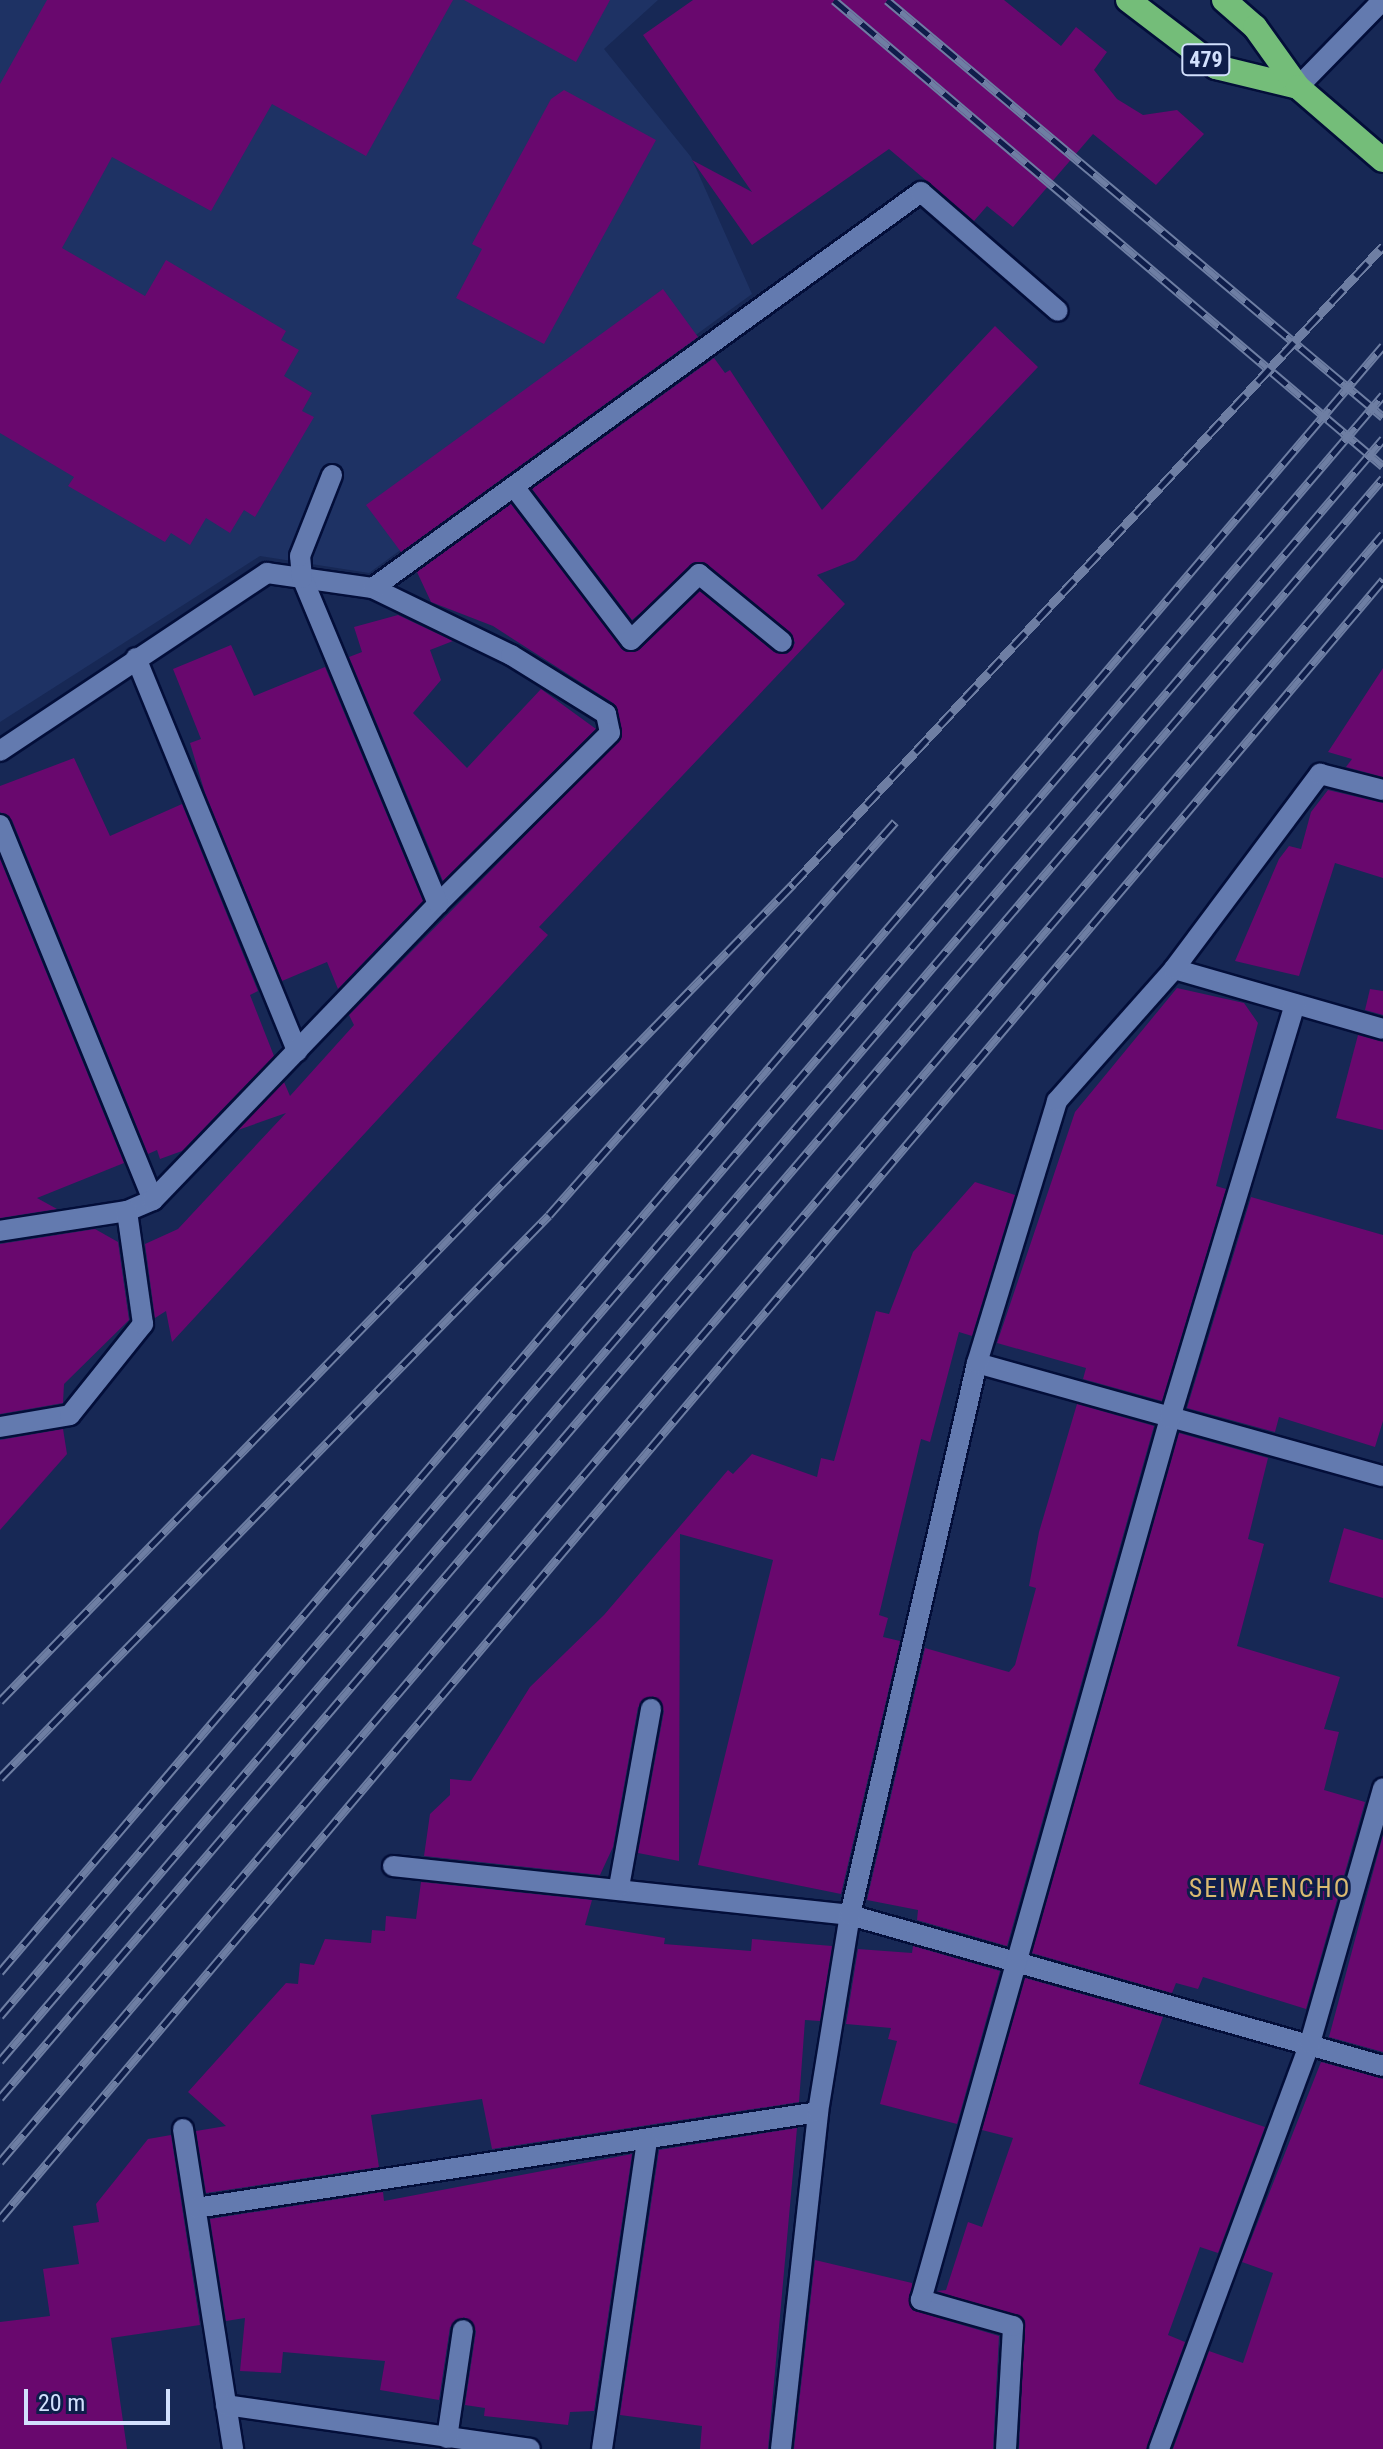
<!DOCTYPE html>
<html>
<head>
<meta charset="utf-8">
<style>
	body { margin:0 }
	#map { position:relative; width:1383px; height:2449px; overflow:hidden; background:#172855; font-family:"Roboto Condensed",sans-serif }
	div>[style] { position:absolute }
	.built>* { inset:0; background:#1e3264 }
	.building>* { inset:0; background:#69086e }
	.roads { filter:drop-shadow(2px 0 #030e39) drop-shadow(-2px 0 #030e39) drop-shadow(0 2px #030e39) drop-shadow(0 -2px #030e39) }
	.minor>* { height:20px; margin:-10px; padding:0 10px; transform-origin:10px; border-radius:10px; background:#637aaf }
	.highway>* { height:24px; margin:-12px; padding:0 12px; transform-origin:12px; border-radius:12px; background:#74bd79 }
	.rail>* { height:9px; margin-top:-4.5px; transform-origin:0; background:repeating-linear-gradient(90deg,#0e1d4a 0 18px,#6e7ea3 0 36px); box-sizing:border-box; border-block:2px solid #6e7ea3 }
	span { translate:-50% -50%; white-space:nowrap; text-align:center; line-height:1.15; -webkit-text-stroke:6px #0e1d4a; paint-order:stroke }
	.shield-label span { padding:2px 6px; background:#0e1d4a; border:2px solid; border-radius:6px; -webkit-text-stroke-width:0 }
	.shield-label { font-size:22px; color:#d2e0fd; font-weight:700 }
	.neighbourhood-label { font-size:26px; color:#dbba71; letter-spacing:2px }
	.scale { position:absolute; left:24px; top:2389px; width:146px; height:36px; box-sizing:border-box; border:4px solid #d2e0fd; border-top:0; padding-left:10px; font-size:24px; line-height:28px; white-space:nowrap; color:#d2e0fd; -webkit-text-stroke:6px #0e1d4a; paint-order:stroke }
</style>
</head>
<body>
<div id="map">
	<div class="built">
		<i style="clip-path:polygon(0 0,658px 0,604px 49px,691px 157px,752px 294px,369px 573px,260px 556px,0 722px)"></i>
	</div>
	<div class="building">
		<i style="clip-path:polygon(47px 0,453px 0,366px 156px,272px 104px,211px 211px,112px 157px,62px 248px,145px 296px,166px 260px,286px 331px,281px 340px,299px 350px,284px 376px,312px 393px,302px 411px,314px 417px,255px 517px,244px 510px,230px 533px,206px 518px,190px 545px,171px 533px,165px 542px,68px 486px,74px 477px,0 433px,0 84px)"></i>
		<i style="clip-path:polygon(464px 0,610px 0,576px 62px)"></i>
		<i style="clip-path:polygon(693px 0,1004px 0,1061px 46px,1076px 27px,1107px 52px,1094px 70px,1117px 99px,1143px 115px,1177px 110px,1204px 134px,1156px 185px,1093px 134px,1013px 227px,987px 206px,974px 221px,889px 149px,752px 245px,692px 160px,752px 192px,643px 35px)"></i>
		<i style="clip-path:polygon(564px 90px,656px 140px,544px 344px,456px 298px,482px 249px,472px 244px,551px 99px)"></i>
		<i style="clip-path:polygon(663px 289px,698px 337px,401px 552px,366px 505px)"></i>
		<i style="clip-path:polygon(995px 326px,1038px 367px,855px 560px,817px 575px,845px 604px,539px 927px,548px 935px,172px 1342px,166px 1311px,155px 1318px,145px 1244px,178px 1229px,286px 1113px,238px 1130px,284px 1082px,290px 1096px,354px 1025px,349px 1015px,622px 737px,613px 703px,493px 626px,431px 602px,417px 572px,511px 504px,626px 652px,640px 649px,700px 591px,774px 652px,787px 654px,795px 643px,791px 633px,702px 562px,632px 620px,532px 489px,714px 358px,725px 373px,730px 370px,822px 510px)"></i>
		<i style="clip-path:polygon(398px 615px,453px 641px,430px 650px,441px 680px,413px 713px,467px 768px,541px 689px,596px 729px,443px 881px,349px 657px,362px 652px,354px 627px)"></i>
		<i style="clip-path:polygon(231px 645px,254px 696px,325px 667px,423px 901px,338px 989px,327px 962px,282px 981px,205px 793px,190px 743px,201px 739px,173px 669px)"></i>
		<i style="clip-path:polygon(1383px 668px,1383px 777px,1346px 767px,1352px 759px,1328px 752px)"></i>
		<i style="clip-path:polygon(74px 758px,110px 836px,182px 804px,258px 991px,250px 995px,274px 1056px,182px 1151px,160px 1159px,157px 1150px,148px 1154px,12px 820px,0 812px,0 786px)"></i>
		<i style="clip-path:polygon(1328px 790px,1383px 803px,1383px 878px,1335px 863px,1299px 976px,1235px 961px,1279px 859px,1289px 846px,1301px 849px,1311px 812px)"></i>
		<i style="clip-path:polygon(0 859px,124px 1163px,37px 1198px,57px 1209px,0 1218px)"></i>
		<i style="clip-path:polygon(1177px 988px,1244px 1003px,1258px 1023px,1216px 1186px,1226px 1189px,1162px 1401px,1083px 1379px,1086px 1368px,997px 1343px,1075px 1112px)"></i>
		<i style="clip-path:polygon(1370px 989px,1383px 991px,1383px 1015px,1365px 1010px)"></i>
		<i style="clip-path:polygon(1358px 1035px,1383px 1042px,1383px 1130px,1336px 1118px)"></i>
		<i style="clip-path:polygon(975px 1182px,1015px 1195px,972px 1336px,959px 1332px,930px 1442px,921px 1439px,879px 1615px,888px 1618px,883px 1637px,900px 1641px,841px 1894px,698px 1865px,773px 1560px,680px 1534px,679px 1861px,638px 1853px,664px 1711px,653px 1696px,638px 1707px,613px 1847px,600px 1875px,424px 1856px,430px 1814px,450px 1795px,450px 1779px,471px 1781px,530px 1687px,604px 1615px,728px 1470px,733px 1474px,752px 1454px,817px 1477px,821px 1458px,834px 1461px,876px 1311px,889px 1314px,913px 1252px)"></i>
		<i style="clip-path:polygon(1251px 1197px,1383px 1235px,1383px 1421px,1375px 1447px,1279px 1417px,1275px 1432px,1187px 1408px)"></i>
		<i style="clip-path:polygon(95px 1229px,118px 1242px,129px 1320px,64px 1384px,63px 1403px,0 1414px,0 1244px)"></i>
		<i style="clip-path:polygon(1077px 1404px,1154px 1426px,1007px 1946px,917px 1920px,918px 1910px,867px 1900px,925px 1648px,1009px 1672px,1015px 1665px,1036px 1588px,1029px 1586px,1039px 1532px)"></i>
		<i style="clip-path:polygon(63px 1429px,67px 1454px,0 1530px,0 1440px)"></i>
		<i style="clip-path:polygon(1179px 1433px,1268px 1458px,1248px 1539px,1264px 1544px,1237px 1646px,1340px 1677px,1324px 1729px,1339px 1732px,1324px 1790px,1365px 1802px,1306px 2009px,1203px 1977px,1198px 1989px,1176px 1983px,1172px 1993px,1032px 1953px)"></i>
		<i style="clip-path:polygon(1344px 1528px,1383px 1540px,1383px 1598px,1329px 1582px)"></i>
		<i style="clip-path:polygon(1383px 1835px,1383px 2052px,1329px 2037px)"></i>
		<i style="clip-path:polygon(421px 1882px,592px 1900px,585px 1925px,665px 1938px,664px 1944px,751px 1951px,752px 1939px,832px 1946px,820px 2021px,805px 2020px,799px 2102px,492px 2149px,482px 2099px,371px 2115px,379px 2167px,206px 2193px,196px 2131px,226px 2126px,188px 2092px,286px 1983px,298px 1984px,300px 1963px,314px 1965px,325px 1939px,371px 1943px,372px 1930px,385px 1931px,386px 1916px,416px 1919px)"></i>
		<i style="clip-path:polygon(913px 1946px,1000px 1971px,957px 2124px,880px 2104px,897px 2041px,888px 2039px,891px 2028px,846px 2024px,858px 1949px,912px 1953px)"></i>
		<i style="clip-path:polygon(1025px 1978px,1163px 2017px,1139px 2084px,1265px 2127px,1218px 2253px,1200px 2247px,1168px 2335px,1185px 2342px,1146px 2449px,1019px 2449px,1025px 2320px,937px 2291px,946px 2290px,968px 2222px,982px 2227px,1013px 2138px,982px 2130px)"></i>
		<i style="clip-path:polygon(1321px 2062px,1383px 2079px,1383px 2449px,1173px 2449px,1209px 2351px,1243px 2363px,1273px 2273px,1242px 2262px)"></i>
		<i style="clip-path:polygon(797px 2128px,768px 2449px,700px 2449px,702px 2426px,620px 2415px,659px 2150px)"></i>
		<i style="clip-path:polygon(171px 2135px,200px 2325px,111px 2338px,127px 2449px,0 2449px,0 2322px,50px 2316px,43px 2269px,79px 2264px,73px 2226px,99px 2222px,96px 2204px,148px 2139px)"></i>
		<i style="clip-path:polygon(632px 2154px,594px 2411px,570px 2412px,568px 2425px,484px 2416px,485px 2408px,465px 2405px,476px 2331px,464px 2317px,450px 2327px,439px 2400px,380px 2390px,385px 2361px,283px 2352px,281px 2373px,240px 2371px,245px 2318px,226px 2321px,210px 2219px,383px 2192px,384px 2201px)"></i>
		<i style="clip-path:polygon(815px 2260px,912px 2283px,912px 2310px,999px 2336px,993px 2449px,794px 2449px)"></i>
	</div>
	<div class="roads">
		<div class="minor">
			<i style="left:1298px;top:87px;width:122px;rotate:-45.7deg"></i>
			<i style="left:515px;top:488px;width:191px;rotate:52.7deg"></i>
			<i style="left:631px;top:640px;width:95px;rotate:-44.1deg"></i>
			<i style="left:699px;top:574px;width:107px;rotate:39.3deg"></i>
			<i style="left:373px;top:588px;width:153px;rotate:25.9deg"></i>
			<i style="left:511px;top:655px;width:112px;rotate:31.8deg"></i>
			<i style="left:606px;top:714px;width:19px;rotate:78deg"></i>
			<i style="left:610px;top:733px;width:243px;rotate:135.2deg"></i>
			<i style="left:136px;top:658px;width:425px;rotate:67.7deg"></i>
			<i style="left:0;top:751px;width:321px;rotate:-33.7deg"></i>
			<i style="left:267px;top:573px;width:107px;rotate:8.1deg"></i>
			<i style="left:373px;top:588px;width:676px;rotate:-35.85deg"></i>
			<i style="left:921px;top:192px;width:181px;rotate:41deg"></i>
			<i style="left:0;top:825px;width:405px;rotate:67.8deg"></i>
			<i style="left:153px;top:1200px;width:28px;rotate:157deg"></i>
			<i style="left:127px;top:1211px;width:129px;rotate:171.1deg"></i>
			<i style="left:1174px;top:969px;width:217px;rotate:16deg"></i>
			<i style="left:153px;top:1200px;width:411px;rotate:-46.1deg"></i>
			<i style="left:438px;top:904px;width:353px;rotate:-112.6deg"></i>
			<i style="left:302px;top:578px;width:22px;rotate:-95deg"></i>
			<i style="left:300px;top:556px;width:87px;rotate:-68.4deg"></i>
			<i style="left:977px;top:1363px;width:421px;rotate:15.6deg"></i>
			<i style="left:0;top:1427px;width:71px;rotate:-9.7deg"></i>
			<i style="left:70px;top:1415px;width:117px;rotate:-51.3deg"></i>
			<i style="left:143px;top:1324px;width:114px;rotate:-98.1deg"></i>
			<i style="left:393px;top:1866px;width:460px;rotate:6.1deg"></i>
			<i style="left:850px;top:1915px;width:554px;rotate:15.82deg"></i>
			<i style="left:619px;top:1887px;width:181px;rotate:-79.8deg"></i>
			<i style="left:183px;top:2129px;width:324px;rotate:81.1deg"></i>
			<i style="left:196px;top:2208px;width:629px;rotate:-8.77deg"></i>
			<i style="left:226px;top:2405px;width:307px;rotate:8.2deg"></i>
			<i style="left:447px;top:2438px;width:109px;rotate:-81.6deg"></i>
			<i style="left:602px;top:2449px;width:311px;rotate:-81.7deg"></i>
			<i style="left:781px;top:2449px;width:339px;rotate:-83.7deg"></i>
			<i style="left:818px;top:2112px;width:200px;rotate:-80.8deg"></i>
			<i style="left:850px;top:1915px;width:566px;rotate:-77.04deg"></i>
			<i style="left:977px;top:1363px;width:274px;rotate:-73deg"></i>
			<i style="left:1057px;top:1101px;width:176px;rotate:-48.4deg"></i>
			<i style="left:1174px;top:969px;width:244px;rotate:-53.2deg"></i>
			<i style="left:1320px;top:774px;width:65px;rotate:14.3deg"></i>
			<i style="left:1006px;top:2449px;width:123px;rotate:-86.7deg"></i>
			<i style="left:1013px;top:2326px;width:96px;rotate:-164.2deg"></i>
			<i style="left:921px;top:2300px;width:916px;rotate:-74.23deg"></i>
			<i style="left:1170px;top:1418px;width:432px;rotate:-73.2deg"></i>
			<i style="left:1159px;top:2449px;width:433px;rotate:-69.6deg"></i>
			<i style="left:1310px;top:2043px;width:265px;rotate:-74deg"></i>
		</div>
		<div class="highway">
			<i style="left:1128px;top:0;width:111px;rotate:37.3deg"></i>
			<i style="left:1216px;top:67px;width:84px;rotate:13.7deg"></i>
			<i style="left:1224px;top:0;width:41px;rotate:41.1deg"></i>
			<i style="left:1255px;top:27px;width:74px;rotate:54.4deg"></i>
			<i style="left:1298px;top:87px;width:112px;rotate:40.7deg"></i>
		</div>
	</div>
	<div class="rail">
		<i style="left:834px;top:0;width:720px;rotate:40.33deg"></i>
		<i style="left:887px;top:0;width:648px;rotate:40.05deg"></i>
		<i style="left:0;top:1701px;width:1139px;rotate:-45.85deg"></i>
		<i style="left:793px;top:884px;width:869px;rotate:-47.24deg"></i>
		<i style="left:0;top:1778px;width:786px;rotate:-45.72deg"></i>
		<i style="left:549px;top:1215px;width:524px;rotate:-48.64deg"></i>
		<i style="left:0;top:1972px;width:2135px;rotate:-49.62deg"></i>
		<i style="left:0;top:2016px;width:2131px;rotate:-49.53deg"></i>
		<i style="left:0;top:2061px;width:2132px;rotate:-49.55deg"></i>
		<i style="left:0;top:2098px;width:2130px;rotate:-49.51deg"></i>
		<i style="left:0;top:2162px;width:2136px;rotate:-49.65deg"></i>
		<i style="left:0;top:2219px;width:2145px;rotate:-49.84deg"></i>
	</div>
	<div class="shield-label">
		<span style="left:1206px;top:60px">479</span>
	</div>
	<div class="neighbourhood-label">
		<span style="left:1270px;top:1889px">SEIWAENCHO</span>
	</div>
	<div class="scale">20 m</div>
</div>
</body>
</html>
